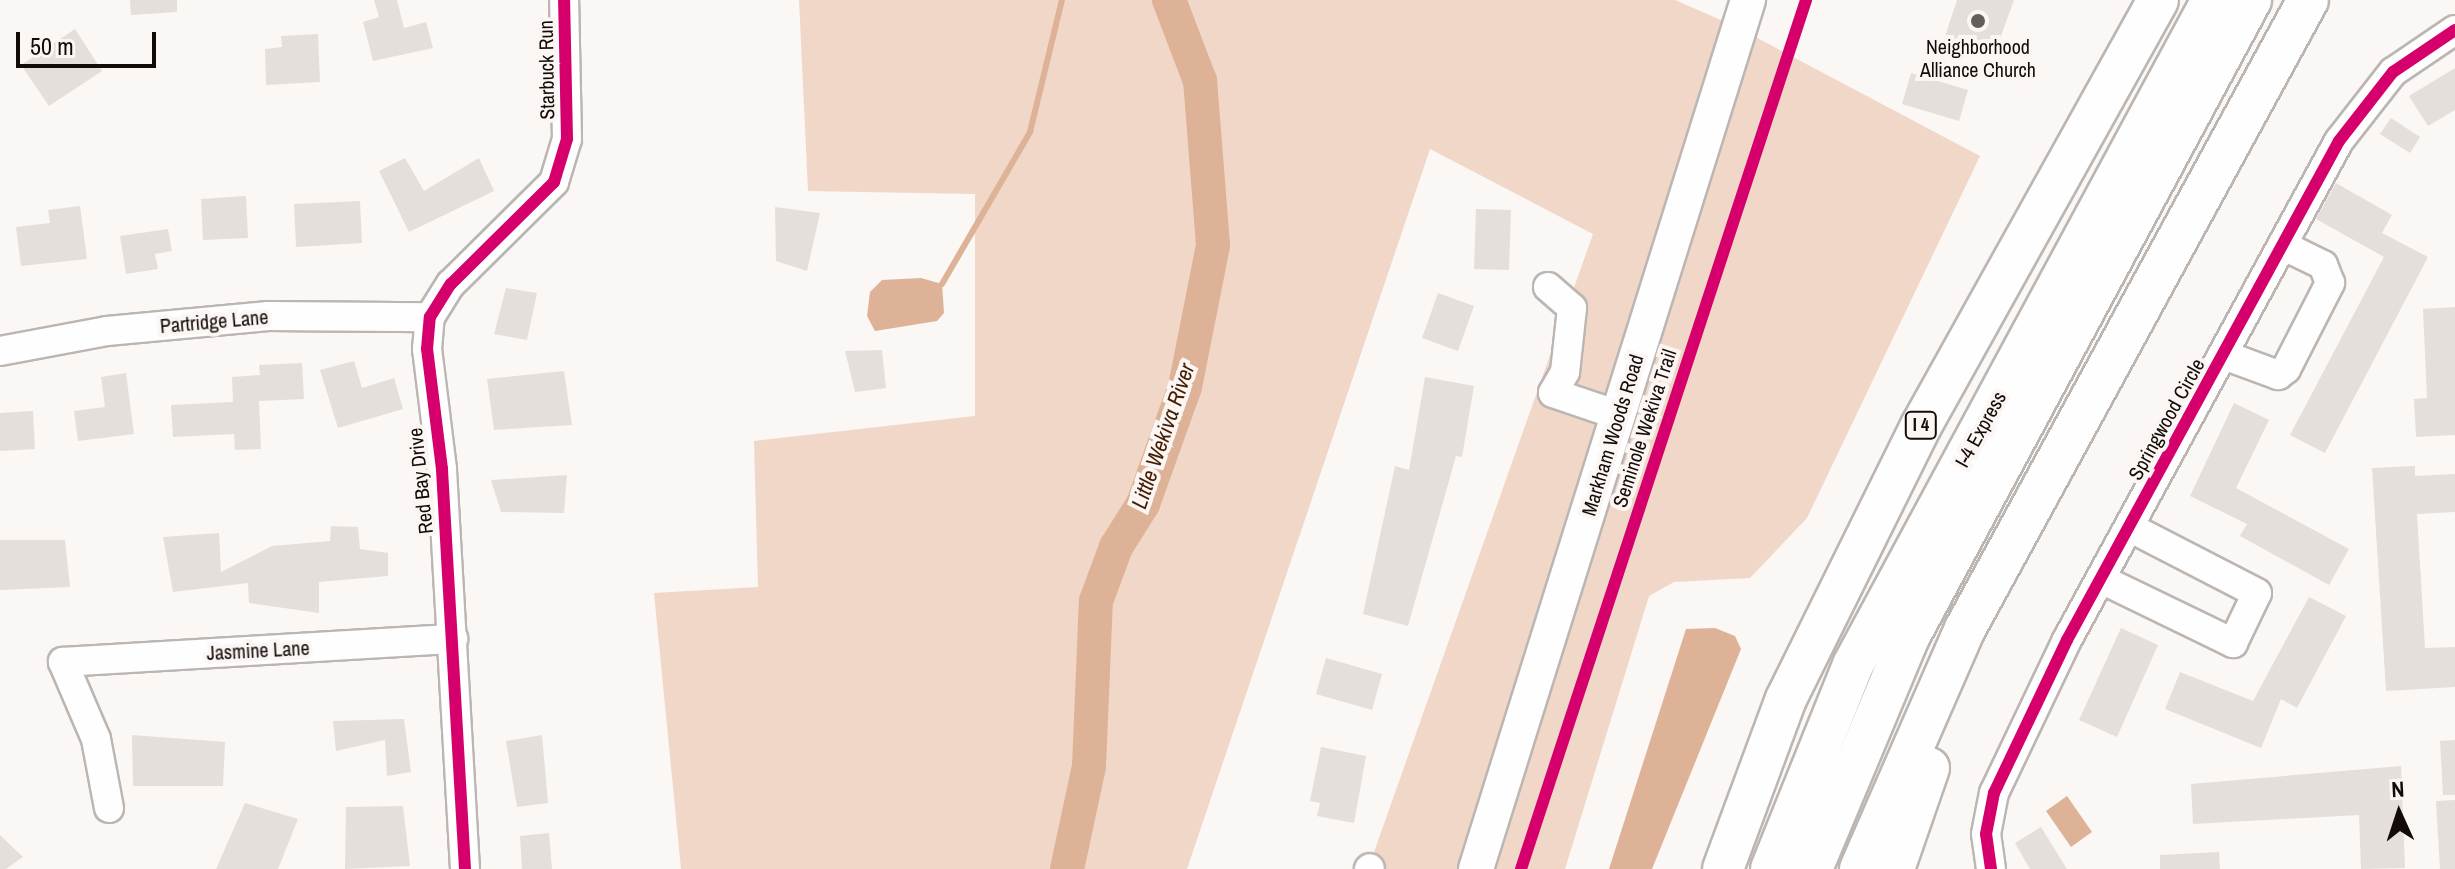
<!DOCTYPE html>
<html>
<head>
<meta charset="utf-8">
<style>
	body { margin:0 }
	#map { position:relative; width:2455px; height:869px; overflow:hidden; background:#faf7f5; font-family:"Archivo Narrow",sans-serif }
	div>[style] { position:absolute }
	.green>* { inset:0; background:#f1d7c7 }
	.water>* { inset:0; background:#deb297 }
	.stream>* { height:6px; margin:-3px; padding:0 3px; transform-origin:3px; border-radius:3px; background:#deb297 }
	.river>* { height:34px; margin:-17px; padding:0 17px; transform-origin:17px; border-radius:17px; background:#deb297 }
	.building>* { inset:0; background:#e4dfdb }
	.roads { filter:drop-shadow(2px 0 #bcb6b3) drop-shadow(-2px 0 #bcb6b3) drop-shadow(0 2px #bcb6b3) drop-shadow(0 -2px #bcb6b3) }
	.minor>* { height:28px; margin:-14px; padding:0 14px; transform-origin:14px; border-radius:14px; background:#fefefe }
	.major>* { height:34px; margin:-17px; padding:0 17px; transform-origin:17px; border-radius:17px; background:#fefefe }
	.highway>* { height:40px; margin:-20px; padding:0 20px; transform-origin:20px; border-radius:20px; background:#fefefe }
	.cycleway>* { height:12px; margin:-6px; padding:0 6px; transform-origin:6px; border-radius:6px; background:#d6006c }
	.dots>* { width:22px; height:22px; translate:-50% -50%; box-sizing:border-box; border:4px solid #fbf6f4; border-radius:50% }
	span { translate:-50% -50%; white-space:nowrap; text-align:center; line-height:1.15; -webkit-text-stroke:8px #fbf6f4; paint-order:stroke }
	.shield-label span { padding:2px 6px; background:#fbf6f4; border:2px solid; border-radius:6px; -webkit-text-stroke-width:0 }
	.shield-label { font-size:18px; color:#130b07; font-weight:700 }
	.poi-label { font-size:20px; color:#130b07 }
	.street-label { font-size:20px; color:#130b07 }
	.water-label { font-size:22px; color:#441d01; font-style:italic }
	.north { position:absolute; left:2359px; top:773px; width:80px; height:80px; -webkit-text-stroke:6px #fbf6f4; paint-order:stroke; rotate:357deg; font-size:22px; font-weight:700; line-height:32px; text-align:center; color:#130b07 }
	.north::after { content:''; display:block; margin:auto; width:28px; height:36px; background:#130b07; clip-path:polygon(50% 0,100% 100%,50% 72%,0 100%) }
	.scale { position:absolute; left:16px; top:32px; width:140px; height:36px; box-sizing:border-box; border:4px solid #130b07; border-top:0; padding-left:10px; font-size:24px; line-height:28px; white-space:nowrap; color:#130b07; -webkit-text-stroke:6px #fbf6f4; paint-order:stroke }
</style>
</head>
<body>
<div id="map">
	<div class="green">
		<i style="clip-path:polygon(799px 0,1675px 0,1730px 24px,1466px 869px,1368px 869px,1593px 234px,1430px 149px,1187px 869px,681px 869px,654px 593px,758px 587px,754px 441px,975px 416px,975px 194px,808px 191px)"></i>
		<i style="clip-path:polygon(1748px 33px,1980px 156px,1807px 518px,1750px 578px,1674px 582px,1649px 596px,1565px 869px,1486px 869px)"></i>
	</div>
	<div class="water">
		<i style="clip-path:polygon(921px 278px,942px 284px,944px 313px,937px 321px,875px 331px,867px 316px,870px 292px,882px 280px)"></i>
		<i style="clip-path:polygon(1715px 628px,1735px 636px,1741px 649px,1652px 869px,1609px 869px,1686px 629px)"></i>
		<i style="clip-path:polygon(2067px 796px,2092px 832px,2071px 847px,2046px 811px)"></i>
	</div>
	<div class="stream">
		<i style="left:942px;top:284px;width:176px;rotate:-59.9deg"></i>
		<i style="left:1030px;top:132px;width:136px;rotate:-76.4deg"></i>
	</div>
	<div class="river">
		<i style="left:1067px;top:869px;width:105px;rotate:-77.9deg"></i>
		<i style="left:1089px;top:766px;width:165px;rotate:-87.6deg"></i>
		<i style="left:1096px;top:601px;width:58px;rotate:-69.7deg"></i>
		<i style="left:1116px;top:547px;width:51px;rotate:-57.9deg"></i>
		<i style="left:1143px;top:504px;width:124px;rotate:-70.3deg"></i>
		<i style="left:1185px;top:387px;width:145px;rotate:-78.8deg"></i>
		<i style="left:1213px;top:245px;width:165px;rotate:-94.5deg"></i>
		<i style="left:1200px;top:81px;width:87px;rotate:-110.9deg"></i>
	</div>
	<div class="building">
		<i style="clip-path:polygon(130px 0,177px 0,177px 12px,131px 15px)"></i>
		<i style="clip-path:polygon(374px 0,397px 0,404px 28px,426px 22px,433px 48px,373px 61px,363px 22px,379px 17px)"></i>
		<i style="clip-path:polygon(1957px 0,2014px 0,1993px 58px,1943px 42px)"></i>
		<i style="clip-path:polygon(75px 29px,102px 71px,49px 106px,21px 65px)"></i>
		<i style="clip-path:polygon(318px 34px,320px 82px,266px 85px,265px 49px,282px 47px,281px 36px)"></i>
		<i style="clip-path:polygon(2455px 68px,2455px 110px,2428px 126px,2409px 96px)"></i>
		<i style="clip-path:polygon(1911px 73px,1968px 90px,1959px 121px,1902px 104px)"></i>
		<i style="clip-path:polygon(2391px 118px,2420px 137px,2410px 153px,2380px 134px)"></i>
		<i style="clip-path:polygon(405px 158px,424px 191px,479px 158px,494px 191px,409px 232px,379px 171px)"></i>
		<i style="clip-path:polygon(2336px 183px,2392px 215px,2382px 233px,2428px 257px,2325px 453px,2290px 435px,2384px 257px,2316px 219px)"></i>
		<i style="clip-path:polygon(246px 196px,248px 238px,203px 240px,201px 199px)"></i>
		<i style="clip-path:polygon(360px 201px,362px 243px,296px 247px,294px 204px)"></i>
		<i style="clip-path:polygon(80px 206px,87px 259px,21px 266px,16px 227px,50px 223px,48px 210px)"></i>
		<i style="clip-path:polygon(775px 207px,820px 213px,807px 271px,776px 261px)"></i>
		<i style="clip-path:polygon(1476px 209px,1511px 210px,1509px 270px,1474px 269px)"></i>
		<i style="clip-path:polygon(168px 229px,172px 251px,155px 254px,158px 269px,126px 274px,120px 236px)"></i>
		<i style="clip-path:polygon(506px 288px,537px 293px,527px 340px,494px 334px)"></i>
		<i style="clip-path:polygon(1438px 293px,1474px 306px,1458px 351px,1422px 338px)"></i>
		<i style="clip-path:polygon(2455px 307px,2455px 435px,2416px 437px,2414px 399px,2427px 398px,2423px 309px)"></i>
		<i style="clip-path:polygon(882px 350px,886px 388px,855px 392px,845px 351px)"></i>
		<i style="clip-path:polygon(354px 361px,362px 388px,394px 378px,403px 409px,338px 428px,320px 370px)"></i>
		<i style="clip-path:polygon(302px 363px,304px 399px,259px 401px,261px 449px,235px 450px,234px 434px,173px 437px,171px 405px,233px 402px,232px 377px,260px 375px,259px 365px)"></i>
		<i style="clip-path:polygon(564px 371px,572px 425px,494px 430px,487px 379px)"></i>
		<i style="clip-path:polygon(126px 373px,134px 434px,78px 441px,74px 411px,105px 407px,101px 377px)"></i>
		<i style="clip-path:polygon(1425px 377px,1474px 386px,1462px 457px,1456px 456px,1408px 626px,1363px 614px,1395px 466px,1409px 470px)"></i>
		<i style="clip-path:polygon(2234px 403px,2269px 420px,2236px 488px,2349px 549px,2329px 585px,2240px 536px,2247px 524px,2190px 496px)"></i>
		<i style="clip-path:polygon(33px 411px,35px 449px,0 451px,0 413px)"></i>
		<i style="clip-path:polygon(2415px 466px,2415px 476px,2455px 474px,2455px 512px,2417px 514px,2425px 648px,2455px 647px,2455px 687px,2386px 691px,2372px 468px)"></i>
		<i style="clip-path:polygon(567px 475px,564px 513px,501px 512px,491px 480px)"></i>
		<i style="clip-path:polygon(331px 526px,358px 527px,360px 549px,388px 553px,388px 576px,319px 582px,319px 613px,249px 603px,248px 583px,173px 592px,163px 537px,219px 533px,221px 572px,272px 546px,330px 541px)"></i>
		<i style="clip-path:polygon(0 540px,65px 540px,70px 587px,0 590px)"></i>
		<i style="clip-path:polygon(2309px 597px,2346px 616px,2297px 708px,2281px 699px,2261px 748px,2165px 709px,2180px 672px,2253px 701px)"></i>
		<i style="clip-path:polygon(2121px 628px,2158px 645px,2117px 737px,2079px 720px)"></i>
		<i style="clip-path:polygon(1326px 658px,1382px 674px,1372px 710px,1316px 694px)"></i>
		<i style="clip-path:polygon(404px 719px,411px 772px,387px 776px,385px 740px,336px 751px,333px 721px)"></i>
		<i style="clip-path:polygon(132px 735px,225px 742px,223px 786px,133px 786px)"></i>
		<i style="clip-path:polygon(542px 735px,548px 803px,517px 807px,506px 741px)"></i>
		<i style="clip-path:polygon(2455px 740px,2455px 795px,2443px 795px,2440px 741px)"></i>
		<i style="clip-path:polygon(1321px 747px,1366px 756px,1354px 823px,1317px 816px,1320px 803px,1310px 801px)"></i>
		<i style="clip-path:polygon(2401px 766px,2405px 868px,2361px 869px,2359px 815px,2193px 824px,2191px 784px)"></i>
		<i style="clip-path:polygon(2455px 800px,2455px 869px,2440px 869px,2436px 801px)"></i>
		<i style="clip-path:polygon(245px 803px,298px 819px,278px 869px,216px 869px)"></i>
		<i style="clip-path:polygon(403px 806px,410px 866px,345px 869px,346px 807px)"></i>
		<i style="clip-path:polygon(2041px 827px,2067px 869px,2030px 869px,2015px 843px)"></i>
		<i style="clip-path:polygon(549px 833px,552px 869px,522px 869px,520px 836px)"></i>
		<i style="clip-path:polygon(0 835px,23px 857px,6px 869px,0 869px)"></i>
		<i style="clip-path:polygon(2219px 852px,2220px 869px,2160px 869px,2160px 855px)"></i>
	</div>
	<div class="roads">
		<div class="minor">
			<i style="left:1548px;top:287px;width:32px;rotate:41deg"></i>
			<i style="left:1572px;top:308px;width:64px;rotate:96.2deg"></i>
			<i style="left:1565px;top:372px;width:24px;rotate:120deg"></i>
			<i style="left:1553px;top:393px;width:69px;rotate:18.7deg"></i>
			<i style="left:0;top:351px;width:109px;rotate:-10.6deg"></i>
			<i style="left:107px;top:331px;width:162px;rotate:-5.3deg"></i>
			<i style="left:268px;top:316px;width:162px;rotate:0.4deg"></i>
			<i style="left:2224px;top:355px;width:58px;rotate:20.3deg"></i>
			<i style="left:2278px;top:375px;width:10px;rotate:-37deg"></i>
			<i style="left:2286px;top:369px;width:97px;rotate:-62.9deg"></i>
			<i style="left:2330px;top:283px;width:19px;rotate:-111deg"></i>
			<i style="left:2323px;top:265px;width:43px;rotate:-154deg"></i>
			<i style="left:2101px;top:579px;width:147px;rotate:25.9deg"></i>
			<i style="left:2233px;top:643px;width:55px;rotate:-64.4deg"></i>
			<i style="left:2257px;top:593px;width:144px;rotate:-152.7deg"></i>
			<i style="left:109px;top:808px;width:70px;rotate:-100.7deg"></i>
			<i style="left:96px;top:739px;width:84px;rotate:-113.2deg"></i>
			<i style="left:63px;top:662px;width:391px;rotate:-3.4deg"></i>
			<i style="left:465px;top:869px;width:401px;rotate:-93.3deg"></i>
			<i style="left:442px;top:469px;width:121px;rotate:-97.1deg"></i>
			<i style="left:427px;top:349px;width:32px;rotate:-85deg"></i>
			<i style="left:430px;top:317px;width:39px;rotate:-58deg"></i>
			<i style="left:451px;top:284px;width:145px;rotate:-44.7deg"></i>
			<i style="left:554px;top:182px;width:45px;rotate:-73.2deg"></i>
			<i style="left:567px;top:139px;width:139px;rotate:-91.2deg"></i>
			<i style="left:1369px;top:869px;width:1px;rotate:-45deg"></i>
			<i style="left:1991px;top:869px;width:35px;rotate:-98deg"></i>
			<i style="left:1986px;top:834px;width:42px;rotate:-79deg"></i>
			<i style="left:1994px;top:793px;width:170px;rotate:-64.5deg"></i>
			<i style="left:2067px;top:640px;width:568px;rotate:-61.41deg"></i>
			<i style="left:2339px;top:141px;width:88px;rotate:-52deg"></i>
			<i style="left:2393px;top:72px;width:75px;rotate:-34.1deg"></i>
		</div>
		<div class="major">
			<i style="left:1476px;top:869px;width:911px;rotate:-72.62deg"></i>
		</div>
		<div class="highway">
			<i style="left:1723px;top:869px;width:181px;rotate:-69.7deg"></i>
			<i style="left:1786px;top:699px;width:305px;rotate:-63.7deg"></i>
			<i style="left:1921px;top:426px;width:487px;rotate:-60.9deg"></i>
			<i style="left:1771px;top:869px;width:220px;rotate:-68.1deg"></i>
			<i style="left:1853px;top:665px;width:756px;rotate:-61.64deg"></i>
			<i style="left:1812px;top:869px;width:249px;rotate:-67.3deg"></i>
			<i style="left:1908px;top:639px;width:725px;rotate:-61.77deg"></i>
			<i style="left:1860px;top:869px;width:262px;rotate:-66.4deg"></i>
			<i style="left:1965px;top:629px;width:716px;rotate:-61.4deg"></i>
			<i style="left:1894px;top:869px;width:107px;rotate:-70.9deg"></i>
		</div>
	</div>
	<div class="cycleway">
		<i style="left:465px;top:869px;width:401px;rotate:-93.3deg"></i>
		<i style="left:442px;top:469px;width:121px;rotate:-97.1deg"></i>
		<i style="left:427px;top:349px;width:32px;rotate:-85deg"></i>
		<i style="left:430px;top:317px;width:39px;rotate:-58deg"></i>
		<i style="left:451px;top:284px;width:145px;rotate:-44.7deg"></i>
		<i style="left:554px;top:182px;width:45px;rotate:-73.2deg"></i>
		<i style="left:567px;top:139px;width:139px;rotate:-91.2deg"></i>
		<i style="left:1521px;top:869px;width:915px;rotate:-71.84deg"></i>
		<i style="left:1991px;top:869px;width:35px;rotate:-98deg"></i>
		<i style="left:1986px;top:834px;width:42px;rotate:-79deg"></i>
		<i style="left:1994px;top:793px;width:170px;rotate:-64.5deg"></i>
		<i style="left:2067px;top:640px;width:568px;rotate:-61.41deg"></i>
		<i style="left:2339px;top:141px;width:88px;rotate:-52deg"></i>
		<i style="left:2393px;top:72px;width:75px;rotate:-34.1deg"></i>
	</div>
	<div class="dots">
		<i style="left:1978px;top:21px;background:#645e5a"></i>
	</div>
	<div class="shield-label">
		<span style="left:1921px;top:425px">I 4</span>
	</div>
	<div class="poi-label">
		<span style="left:1978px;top:58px">Neighborhood<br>Alliance Church</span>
	</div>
	<div class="street-label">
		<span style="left:546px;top:70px;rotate:-91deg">Starbuck Run</span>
		<span style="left:214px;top:321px;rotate:-5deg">Partridge Lane</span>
		<span style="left:2166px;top:419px;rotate:-61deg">Springwood Circle</span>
		<span style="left:1644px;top:428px;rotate:-72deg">Seminole Wekiva Trail</span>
		<span style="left:1980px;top:429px;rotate:-61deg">I-4 Express</span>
		<span style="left:1612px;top:435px;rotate:-73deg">Markham Woods Road</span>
		<span style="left:420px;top:481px;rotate:-96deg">Red Bay Drive</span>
		<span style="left:258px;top:650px;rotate:-3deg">Jasmine Lane</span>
	</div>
	<div class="water-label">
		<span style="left:1163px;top:436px;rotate:-71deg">Little Wekiva River</span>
	</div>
	<div class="north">N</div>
	<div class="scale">50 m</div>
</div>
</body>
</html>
